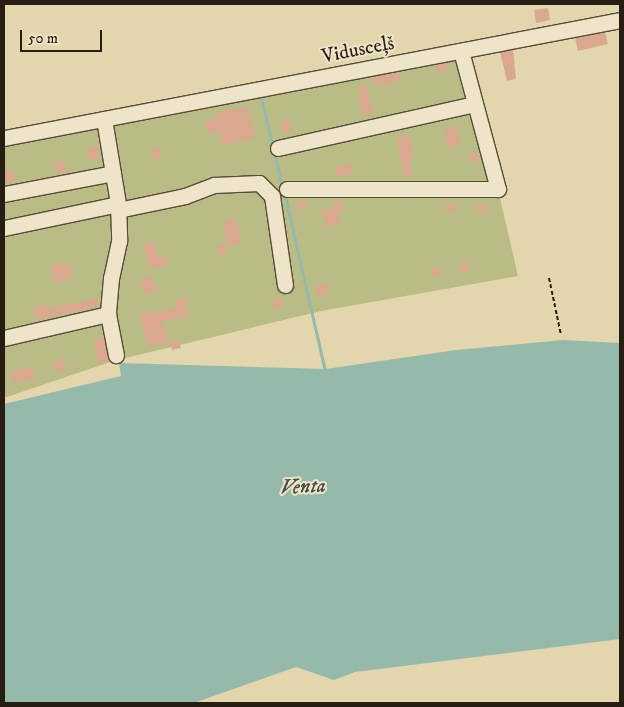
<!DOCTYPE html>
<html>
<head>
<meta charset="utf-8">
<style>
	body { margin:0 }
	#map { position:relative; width:624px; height:707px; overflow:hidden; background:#e4d6ac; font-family:"IM FELL DW Pica",serif }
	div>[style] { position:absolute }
	.green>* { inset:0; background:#babc85 }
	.water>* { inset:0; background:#95b9aa }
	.stream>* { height:3px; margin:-1.5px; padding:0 1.5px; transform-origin:1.5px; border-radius:1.5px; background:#95b9aa }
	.building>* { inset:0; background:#daa78f }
	.path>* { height:2px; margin-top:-1px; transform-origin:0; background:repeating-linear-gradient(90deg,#281d12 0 4px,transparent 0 6.5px) }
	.roads { filter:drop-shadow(1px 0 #574b38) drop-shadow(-1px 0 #574b38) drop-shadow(0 1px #574b38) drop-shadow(0 -1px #574b38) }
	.minor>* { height:15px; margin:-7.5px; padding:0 7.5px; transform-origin:7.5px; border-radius:7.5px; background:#ede4c9 }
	span { translate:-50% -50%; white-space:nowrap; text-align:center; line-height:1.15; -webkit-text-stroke:4px #ede4c9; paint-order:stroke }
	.street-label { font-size:20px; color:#281d12 }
	.water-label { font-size:21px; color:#494c40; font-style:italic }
	.frame { position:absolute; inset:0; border:5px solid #281d12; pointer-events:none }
	.scale { position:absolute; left:20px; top:30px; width:82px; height:22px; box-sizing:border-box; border:2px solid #281d12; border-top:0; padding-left:6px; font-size:15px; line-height:18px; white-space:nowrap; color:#281d12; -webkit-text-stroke:4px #ede4c9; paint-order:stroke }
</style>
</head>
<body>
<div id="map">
	<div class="green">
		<i style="clip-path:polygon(467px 56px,518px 276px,321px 311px,113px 361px,4px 398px,4px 143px)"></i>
	</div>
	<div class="water">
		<i style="clip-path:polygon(563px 340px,620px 343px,620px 639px,355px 672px,334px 680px,296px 667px,194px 703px,4px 703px,4px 404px,121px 376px,119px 363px,326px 369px,456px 350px)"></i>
	</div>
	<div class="stream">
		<i style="left:260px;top:93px;width:96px;rotate:76.7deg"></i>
		<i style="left:284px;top:192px;width:184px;rotate:77.1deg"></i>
	</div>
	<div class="building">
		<i style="clip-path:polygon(548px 8px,550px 20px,536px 23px,534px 10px)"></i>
		<i style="clip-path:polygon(605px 32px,608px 44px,578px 51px,575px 38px)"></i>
		<i style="clip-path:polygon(513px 50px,516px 79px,507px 81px,500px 52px)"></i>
		<i style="clip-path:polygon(446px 63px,448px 71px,437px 73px,435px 65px)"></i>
		<i style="clip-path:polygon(399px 72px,401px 81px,373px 86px,372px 77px)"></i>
		<i style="clip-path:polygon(367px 86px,373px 114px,363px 116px,358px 87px)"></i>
		<i style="clip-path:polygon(248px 107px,255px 138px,222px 145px,220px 131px,207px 133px,205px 120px,217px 118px,216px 112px)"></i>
		<i style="clip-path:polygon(289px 118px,291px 131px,283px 132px,281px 120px)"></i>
		<i style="clip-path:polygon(457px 126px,460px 145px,447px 147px,444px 128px)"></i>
		<i style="clip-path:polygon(410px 135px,414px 159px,409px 160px,412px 177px,404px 178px,397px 138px)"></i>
		<i style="clip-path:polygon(97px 146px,99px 158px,90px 160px,87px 148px)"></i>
		<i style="clip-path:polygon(160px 148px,161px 157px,152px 159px,151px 150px)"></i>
		<i style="clip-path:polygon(478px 152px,479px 161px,471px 162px,469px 154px)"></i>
		<i style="clip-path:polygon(64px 161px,66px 171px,56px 173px,54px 163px)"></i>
		<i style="clip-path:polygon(352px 164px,353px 174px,336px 176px,336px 166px)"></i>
		<i style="clip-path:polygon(13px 171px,15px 181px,7px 182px,5px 172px)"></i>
		<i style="clip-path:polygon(297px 201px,306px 201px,306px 209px,298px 210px)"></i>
		<i style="clip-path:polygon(334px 201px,343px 201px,343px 213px,338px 212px,340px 224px,326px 227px,322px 211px,334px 209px)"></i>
		<i style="clip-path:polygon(454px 203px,455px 212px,446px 213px,446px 204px)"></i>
		<i style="clip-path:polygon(477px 204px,486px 204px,486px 213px,478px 213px)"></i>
		<i style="clip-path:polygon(236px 219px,241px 243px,227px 246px,223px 221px)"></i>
		<i style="clip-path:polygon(155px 242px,157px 258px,166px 256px,168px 265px,149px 268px,144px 244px)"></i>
		<i style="clip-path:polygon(225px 244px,227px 254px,219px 255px,217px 245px)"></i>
		<i style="clip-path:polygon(468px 262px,469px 271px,460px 273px,458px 264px)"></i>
		<i style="clip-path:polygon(70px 263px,72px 277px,55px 284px,51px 266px)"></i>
		<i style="clip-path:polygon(439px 267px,441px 275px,432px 277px,431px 268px)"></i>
		<i style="clip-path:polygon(152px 277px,156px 292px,143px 293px,141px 279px)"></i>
		<i style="clip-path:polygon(327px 283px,328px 294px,317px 295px,315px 285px)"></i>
		<i style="clip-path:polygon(184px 297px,189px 317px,162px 321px,168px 343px,149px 346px,139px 315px,177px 308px,175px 300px)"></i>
		<i style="clip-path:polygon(281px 297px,283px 307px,274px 308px,272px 299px)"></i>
		<i style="clip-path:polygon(98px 299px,99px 306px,36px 320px,33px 309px,38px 306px,47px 304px,48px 308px)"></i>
		<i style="clip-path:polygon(103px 337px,109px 361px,98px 363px,94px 340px)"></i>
		<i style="clip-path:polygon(179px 340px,181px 348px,172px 350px,170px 342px)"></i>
		<i style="clip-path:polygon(63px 358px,66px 369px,56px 372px,53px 361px)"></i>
		<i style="clip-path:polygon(32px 366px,35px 378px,13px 383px,11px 373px)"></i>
	</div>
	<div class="path">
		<i style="left:549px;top:278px;width:58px;rotate:78.1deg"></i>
	</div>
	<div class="roads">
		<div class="minor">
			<i style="left:104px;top:119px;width:86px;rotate:80.6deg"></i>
			<i style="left:118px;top:204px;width:37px;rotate:88deg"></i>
			<i style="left:119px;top:241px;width:38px;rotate:102deg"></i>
			<i style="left:111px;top:278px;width:36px;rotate:95deg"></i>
			<i style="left:108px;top:314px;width:42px;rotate:79deg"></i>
			<i style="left:4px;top:138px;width:627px;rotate:-10.84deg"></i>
			<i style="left:278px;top:148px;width:202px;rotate:-12.6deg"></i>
			<i style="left:287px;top:189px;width:211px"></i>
			<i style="left:498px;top:189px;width:143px;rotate:-105deg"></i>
			<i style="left:4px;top:194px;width:111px;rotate:-10.9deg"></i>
			<i style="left:118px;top:210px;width:68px;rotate:-11.8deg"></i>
			<i style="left:185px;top:196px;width:31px;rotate:-21deg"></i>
			<i style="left:214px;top:185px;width:45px;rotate:-2.5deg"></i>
			<i style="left:259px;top:183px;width:18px;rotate:45deg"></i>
			<i style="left:272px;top:196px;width:90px;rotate:81.7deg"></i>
			<i style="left:4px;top:228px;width:116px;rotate:-11.9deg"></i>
			<i style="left:4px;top:338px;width:107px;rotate:-13deg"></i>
		</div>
	</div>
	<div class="street-label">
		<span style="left:358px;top:50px;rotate:-11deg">Vidusceļš</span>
	</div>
	<div class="water-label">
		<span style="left:303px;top:487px;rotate:-3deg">Venta</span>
	</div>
	<div class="frame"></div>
	<div class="scale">50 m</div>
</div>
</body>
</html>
